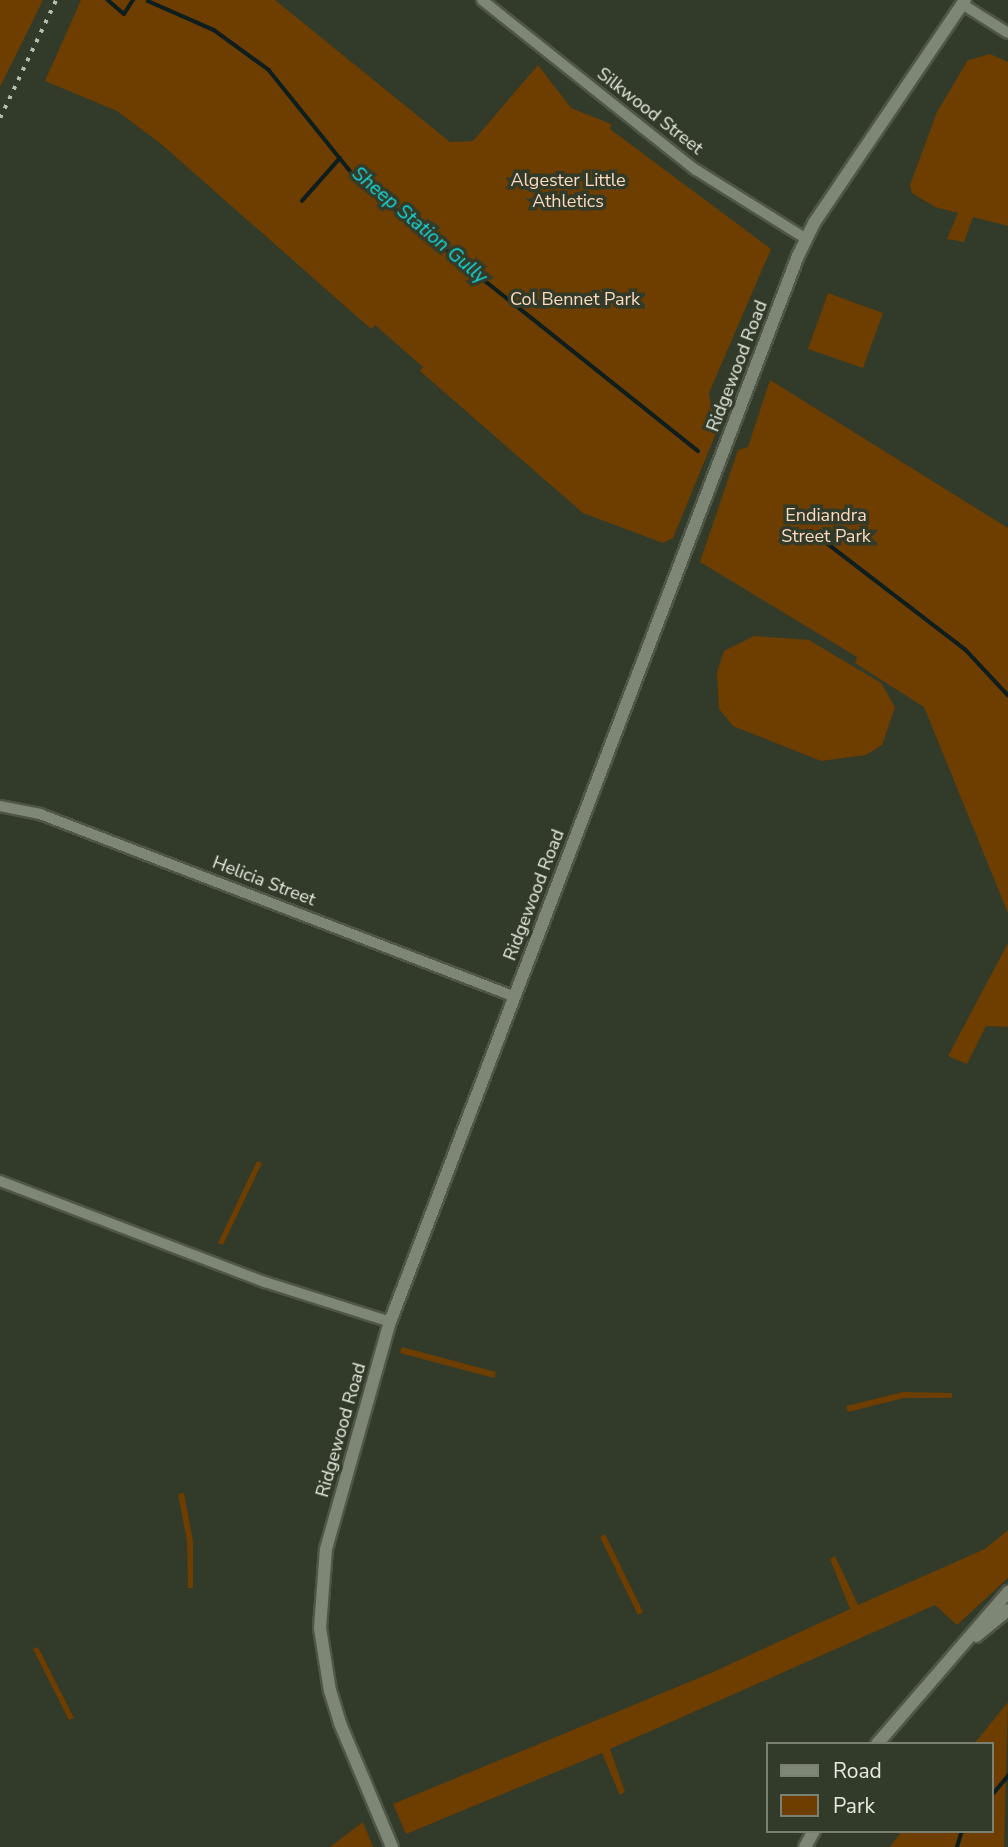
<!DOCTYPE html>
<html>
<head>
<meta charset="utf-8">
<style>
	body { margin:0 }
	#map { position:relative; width:1008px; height:1847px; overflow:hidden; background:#323a2a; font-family:"Nunito Sans",sans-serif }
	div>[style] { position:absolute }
	.green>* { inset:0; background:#6e3d00 }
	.stream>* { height:3.5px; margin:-1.75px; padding:0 1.75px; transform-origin:1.75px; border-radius:1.75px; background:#0e1d1d }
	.roads { filter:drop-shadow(2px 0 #4f5648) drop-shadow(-2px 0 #4f5648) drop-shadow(0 2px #4f5648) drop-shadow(0 -2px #4f5648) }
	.tertiary>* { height:10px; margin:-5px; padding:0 5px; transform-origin:5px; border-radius:5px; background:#7e8775 }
	.secondary>* { height:12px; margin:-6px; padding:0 6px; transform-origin:6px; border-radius:6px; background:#7e8775 }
	.rail>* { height:3.5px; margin-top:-1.75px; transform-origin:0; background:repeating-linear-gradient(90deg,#b7bdb1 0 3.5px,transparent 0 10.5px) }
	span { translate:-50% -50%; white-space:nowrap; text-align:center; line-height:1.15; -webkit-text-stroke:7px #323a2a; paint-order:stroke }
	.street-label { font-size:18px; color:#e5ebe0 }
	.park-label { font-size:18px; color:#fddbbe }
	.water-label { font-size:19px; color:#15dbdc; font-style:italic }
	.legend { position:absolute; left:766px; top:1742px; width:228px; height:91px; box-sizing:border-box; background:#323a2a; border:2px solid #7a8173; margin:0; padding:9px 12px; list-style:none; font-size:21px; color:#e5ebe0 }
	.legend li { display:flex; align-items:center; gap:14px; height:35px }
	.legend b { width:35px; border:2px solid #7a8173 }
</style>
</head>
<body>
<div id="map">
	<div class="green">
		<i style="clip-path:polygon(0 0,43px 0,0 87px)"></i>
		<i style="clip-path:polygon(81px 0,275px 0,450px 142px,473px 141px,538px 65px,571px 108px,611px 124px,610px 129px,771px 249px,709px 393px,716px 433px,673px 538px,663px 543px,583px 513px,420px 371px,423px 367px,375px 325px,371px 329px,160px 143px,117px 111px,45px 81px)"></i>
		<i style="clip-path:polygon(990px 54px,1008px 62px,1008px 226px,973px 217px,964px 242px,947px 239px,958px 213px,935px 207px,912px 193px,910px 185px,937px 112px,968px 60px)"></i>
		<i style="clip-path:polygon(828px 293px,883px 313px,863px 368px,808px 349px)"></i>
		<i style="clip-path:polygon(770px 380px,1008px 528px,1008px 913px,924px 707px,855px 663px,857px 657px,700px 562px,738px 450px,748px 447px)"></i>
		<i style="clip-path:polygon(754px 636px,809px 640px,881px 683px,895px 707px,882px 745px,866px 755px,821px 761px,733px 726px,719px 709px,717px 672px,724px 651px)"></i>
		<i style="clip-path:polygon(1008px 943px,1008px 1027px,986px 1026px,967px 1064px,948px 1056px)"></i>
		<i style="clip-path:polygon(257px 1161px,262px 1163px,223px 1245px,218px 1243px)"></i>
		<i style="clip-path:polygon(402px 1347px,496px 1372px,494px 1378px,400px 1353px)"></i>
		<i style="clip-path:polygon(903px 1392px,952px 1393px,952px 1398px,904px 1398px,848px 1412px,846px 1406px)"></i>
		<i style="clip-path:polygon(184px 1493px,193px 1541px,193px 1588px,188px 1588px,187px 1541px,178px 1494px)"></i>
		<i style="clip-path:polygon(1008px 1530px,1008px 1578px,957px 1625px,935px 1605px,610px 1749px,625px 1792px,620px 1795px,602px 1753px,406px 1834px,393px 1804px,711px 1673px,850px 1609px,830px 1559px,835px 1556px,858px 1605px,985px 1549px)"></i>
		<i style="clip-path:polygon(605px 1534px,643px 1612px,638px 1615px,600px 1537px)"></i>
		<i style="clip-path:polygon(38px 1647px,74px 1718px,69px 1720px,33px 1649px)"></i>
		<i style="clip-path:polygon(1008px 1702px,1004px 1847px,890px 1847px,902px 1831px,992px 1831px,992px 1744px,974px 1744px)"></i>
		<i style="clip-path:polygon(363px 1822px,373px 1847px,330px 1847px)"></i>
	</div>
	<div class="stream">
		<i style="left:108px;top:0;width:21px;rotate:41deg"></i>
		<i style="left:124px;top:14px;width:17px;rotate:-57deg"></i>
		<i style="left:148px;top:1px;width:72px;rotate:23.7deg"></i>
		<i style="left:214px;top:30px;width:68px;rotate:36deg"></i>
		<i style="left:269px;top:70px;width:137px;rotate:51.2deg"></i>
		<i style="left:355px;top:177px;width:439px;rotate:38.6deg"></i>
		<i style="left:302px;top:201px;width:57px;rotate:-48.5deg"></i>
		<i style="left:811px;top:531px;width:194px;rotate:37.5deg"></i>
		<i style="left:965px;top:649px;width:63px;rotate:46.9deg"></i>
		<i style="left:992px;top:1795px;width:25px;rotate:-50deg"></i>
		<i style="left:957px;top:1847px;width:17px;rotate:-73deg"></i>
	</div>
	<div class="roads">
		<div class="tertiary">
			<i style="left:482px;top:0;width:273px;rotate:38.5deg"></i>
			<i style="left:696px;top:170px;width:128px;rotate:32deg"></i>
			<i style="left:962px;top:4px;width:54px;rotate:32.2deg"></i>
			<i style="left:0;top:806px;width:41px;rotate:11.3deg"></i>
			<i style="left:40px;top:814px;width:507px;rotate:21.05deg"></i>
			<i style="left:0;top:1181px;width:284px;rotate:20.9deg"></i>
			<i style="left:265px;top:1282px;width:131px;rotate:17.7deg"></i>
		</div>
		<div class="secondary">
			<i style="left:976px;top:1636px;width:41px;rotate:-39.1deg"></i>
			<i style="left:877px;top:1744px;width:201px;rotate:-49.2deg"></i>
			<i style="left:392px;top:1847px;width:134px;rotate:-112.8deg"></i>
			<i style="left:340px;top:1723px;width:34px;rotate:-107deg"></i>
			<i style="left:330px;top:1691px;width:64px;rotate:-99deg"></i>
			<i style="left:320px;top:1628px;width:79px;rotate:-85.7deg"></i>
			<i style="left:326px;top:1549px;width:236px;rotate:-74.3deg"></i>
			<i style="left:390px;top:1322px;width:1141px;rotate:-69.06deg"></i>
			<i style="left:798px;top:256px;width:37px;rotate:-64deg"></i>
			<i style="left:814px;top:223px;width:269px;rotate:-55.9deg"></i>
			<i style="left:805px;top:1847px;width:18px;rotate:-61deg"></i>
		</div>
	</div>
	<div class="rail">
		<i style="left:0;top:118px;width:131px;rotate:-64.6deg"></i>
	</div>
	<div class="street-label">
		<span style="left:650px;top:111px;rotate:38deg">Silkwood Street</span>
		<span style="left:737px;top:366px;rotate:-69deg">Ridgewood Road</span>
		<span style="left:264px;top:881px;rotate:21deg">Helicia Street</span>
		<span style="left:534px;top:895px;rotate:-69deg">Ridgewood Road</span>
		<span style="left:341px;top:1430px;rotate:-74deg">Ridgewood Road</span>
	</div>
	<div class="park-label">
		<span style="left:568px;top:191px">Algester Little<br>Athletics</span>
		<span style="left:575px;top:299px">Col Bennet Park</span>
		<span style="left:826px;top:526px">Endiandra<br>Street Park</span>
	</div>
	<div class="water-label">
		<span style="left:419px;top:226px;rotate:40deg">Sheep Station Gully</span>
	</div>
	<ul class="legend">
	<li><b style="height:9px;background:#7e8775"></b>Road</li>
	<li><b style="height:19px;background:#6e3d00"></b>Park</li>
	</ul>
</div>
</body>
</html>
